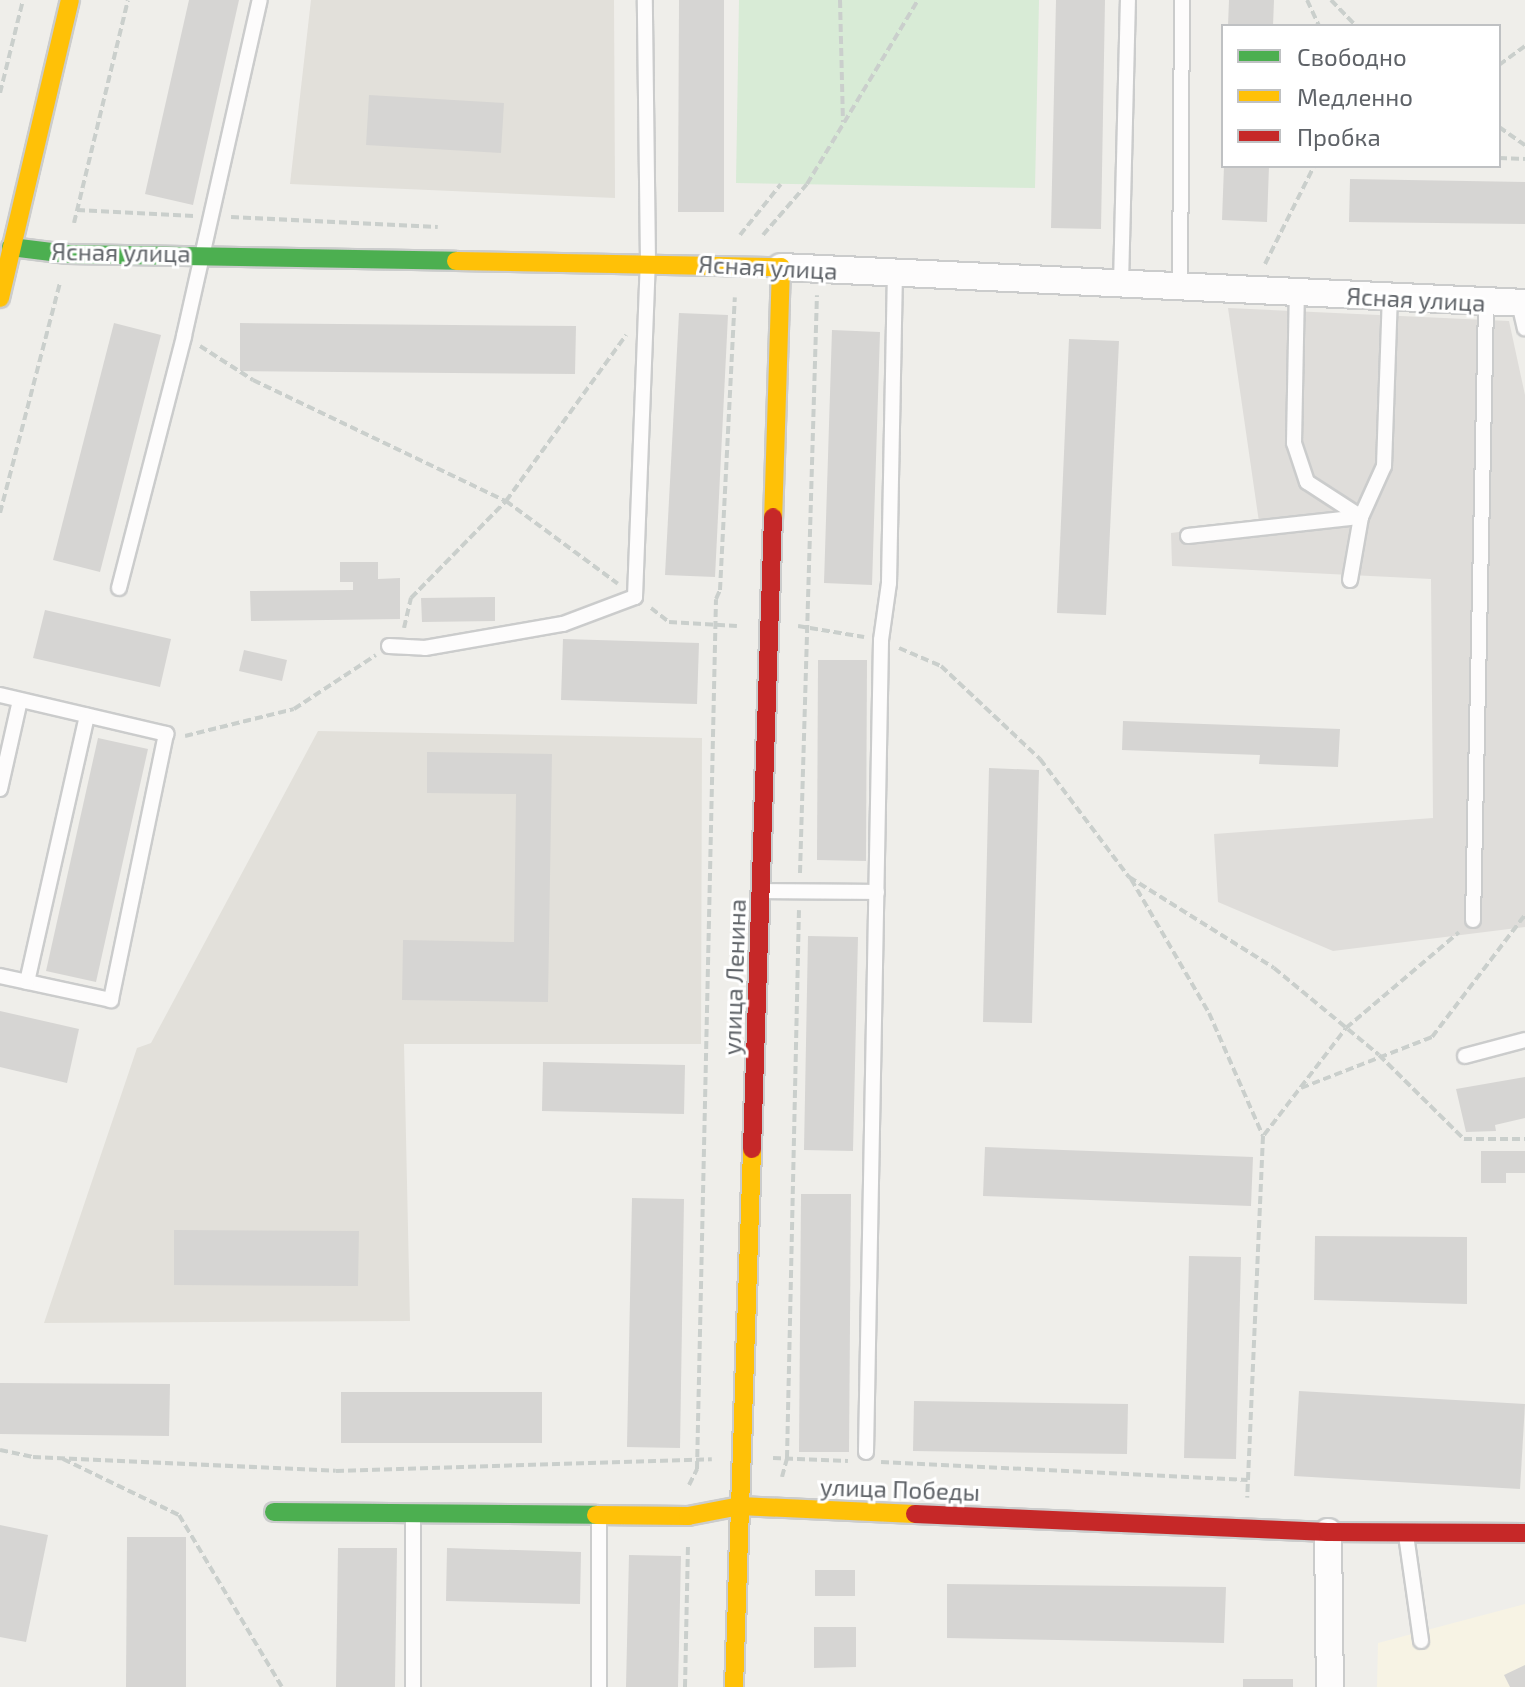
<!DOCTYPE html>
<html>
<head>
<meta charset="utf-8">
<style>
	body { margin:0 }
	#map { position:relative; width:1525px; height:1687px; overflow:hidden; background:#efeeea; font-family:"Exo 2",sans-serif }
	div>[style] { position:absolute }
	.commercial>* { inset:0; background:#f7f3e4 }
	.industrial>* { inset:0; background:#dfddda }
	.education>* { inset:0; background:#e2e0da }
	.green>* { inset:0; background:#d8ebd6 }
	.building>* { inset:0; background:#d6d5d3 }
	.path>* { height:4px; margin-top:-2px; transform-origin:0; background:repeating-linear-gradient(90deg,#cacfcc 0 8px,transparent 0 12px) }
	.roads { filter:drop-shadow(2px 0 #cbcccc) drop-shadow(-2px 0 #cbcccc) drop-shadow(0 2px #cbcccc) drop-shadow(0 -2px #cbcccc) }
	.lane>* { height:14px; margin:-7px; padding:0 7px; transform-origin:7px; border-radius:7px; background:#fdfcfc }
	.street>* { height:26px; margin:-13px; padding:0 13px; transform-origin:13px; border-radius:13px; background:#fdfcfc }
	.fast>* { height:18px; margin:-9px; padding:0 9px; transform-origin:9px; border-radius:9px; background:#4caf50 }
	.slow>* { height:18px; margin:-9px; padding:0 9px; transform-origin:9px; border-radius:9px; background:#ffc107 }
	.jam>* { height:18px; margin:-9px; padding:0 9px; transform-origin:9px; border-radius:9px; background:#c62828 }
	span { translate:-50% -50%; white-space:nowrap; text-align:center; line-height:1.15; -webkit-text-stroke:6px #fff; paint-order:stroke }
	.street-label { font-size:24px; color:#5f6368 }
	.legend { position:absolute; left:1221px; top:24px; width:280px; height:144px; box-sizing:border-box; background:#fff; border:2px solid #bfc1c3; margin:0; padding:10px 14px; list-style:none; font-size:24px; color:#5f6368 }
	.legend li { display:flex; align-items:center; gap:16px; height:40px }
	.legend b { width:40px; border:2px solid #bfc1c3 }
</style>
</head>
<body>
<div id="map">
	<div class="commercial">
		<i style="clip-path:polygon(1525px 1604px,1525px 1687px,1377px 1687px,1378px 1643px)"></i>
	</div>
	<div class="industrial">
		<i style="clip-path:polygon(1228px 308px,1509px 321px,1525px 395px,1525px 927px,1333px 951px,1218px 902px,1214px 834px,1433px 818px,1431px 579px,1172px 566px,1171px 533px,1259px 522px)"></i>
	</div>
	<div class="education">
		<i style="clip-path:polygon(311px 0,614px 0,615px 198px,290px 184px)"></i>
		<i style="clip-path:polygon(318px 731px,702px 738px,701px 1044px,404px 1044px,410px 1321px,44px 1323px,137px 1048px,151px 1043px)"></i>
	</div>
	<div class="green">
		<i style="clip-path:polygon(739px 0,1039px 0,1035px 188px,736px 183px)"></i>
	</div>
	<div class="building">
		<i style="clip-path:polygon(189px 0,239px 0,193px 205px,145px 194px)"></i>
		<i style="clip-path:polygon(679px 0,724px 0,724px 212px,678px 212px)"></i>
		<i style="clip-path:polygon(1056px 0,1105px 0,1101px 229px,1051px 228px)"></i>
		<i style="clip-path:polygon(1229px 0,1274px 0,1273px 26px,1228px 26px)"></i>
		<i style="clip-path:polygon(369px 95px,504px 103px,501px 153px,366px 145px)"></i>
		<i style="clip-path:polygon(1224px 166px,1269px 166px,1267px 222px,1222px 220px)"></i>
		<i style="clip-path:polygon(1350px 179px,1525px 182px,1525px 224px,1349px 222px)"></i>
		<i style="clip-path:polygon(679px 313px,728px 315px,715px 577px,665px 575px)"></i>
		<i style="clip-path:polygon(114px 323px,161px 335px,100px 572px,53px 560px)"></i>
		<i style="clip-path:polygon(240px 323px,576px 326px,575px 374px,240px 371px)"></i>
		<i style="clip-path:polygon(832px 330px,880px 332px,872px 585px,824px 583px)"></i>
		<i style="clip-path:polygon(1069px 339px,1119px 341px,1106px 615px,1057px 613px)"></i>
		<i style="clip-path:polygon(340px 562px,378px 562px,378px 579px,400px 578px,400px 619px,251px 621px,250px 591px,353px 590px,353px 582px,340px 582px)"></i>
		<i style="clip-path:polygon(495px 597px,495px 621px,422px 622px,421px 598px)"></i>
		<i style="clip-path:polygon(45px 610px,171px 639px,160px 687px,33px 658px)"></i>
		<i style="clip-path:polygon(563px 639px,699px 643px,697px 704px,561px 700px)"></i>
		<i style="clip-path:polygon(244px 650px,287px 660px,282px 681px,239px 671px)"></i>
		<i style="clip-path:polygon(818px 660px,867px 660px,866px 861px,817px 860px)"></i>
		<i style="clip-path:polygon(1123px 721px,1340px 729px,1338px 767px,1259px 764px,1260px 755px,1122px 750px)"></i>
		<i style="clip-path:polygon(98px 738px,148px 749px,96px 982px,46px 971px)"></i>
		<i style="clip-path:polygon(427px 752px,552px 754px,548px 1002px,402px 1000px,403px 940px,514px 942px,516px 794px,427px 793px)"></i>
		<i style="clip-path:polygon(989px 768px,1039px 770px,1032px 1023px,983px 1022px)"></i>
		<i style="clip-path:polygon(808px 936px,858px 937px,853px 1151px,804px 1150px)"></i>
		<i style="clip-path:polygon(0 1011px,79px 1029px,67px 1083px,0 1067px)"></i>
		<i style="clip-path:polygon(543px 1062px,685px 1065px,684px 1114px,542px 1111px)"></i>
		<i style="clip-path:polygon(1525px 1077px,1525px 1118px,1495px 1125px,1496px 1131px,1466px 1132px,1456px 1089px)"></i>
		<i style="clip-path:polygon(985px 1147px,1253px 1157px,1251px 1206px,983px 1196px)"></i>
		<i style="clip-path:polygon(1481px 1151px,1525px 1151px,1525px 1173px,1506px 1173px,1506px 1183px,1481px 1183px)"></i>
		<i style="clip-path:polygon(801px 1194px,851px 1194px,849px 1452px,799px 1452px)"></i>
		<i style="clip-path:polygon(632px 1198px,684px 1199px,680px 1448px,627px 1447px)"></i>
		<i style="clip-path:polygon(174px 1230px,359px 1231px,358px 1286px,174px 1285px)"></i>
		<i style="clip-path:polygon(1315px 1236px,1467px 1237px,1467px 1304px,1314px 1300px)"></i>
		<i style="clip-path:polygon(1189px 1256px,1241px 1257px,1236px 1459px,1184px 1458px)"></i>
		<i style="clip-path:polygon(0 1383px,170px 1384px,169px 1436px,0 1434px)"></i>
		<i style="clip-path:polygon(1299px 1391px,1525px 1404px,1520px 1489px,1294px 1476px)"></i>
		<i style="clip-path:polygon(341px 1392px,542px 1392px,542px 1443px,341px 1443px)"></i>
		<i style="clip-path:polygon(914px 1401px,1128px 1404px,1127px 1454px,913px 1451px)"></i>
		<i style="clip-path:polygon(0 1525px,48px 1535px,26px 1642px,0 1637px)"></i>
		<i style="clip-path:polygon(127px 1537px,186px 1537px,186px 1687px,126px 1687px)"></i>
		<i style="clip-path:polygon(338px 1548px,397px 1548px,395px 1687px,336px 1687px)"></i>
		<i style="clip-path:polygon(447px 1548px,581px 1552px,580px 1604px,446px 1601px)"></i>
		<i style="clip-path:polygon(629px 1555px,681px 1556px,678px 1687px,626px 1687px)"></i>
		<i style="clip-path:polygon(815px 1570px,855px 1570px,855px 1596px,815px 1596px)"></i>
		<i style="clip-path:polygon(947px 1584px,1226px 1587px,1224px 1643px,947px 1638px)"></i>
		<i style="clip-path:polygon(814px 1627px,856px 1627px,856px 1667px,814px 1668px)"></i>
		<i style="clip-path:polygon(1525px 1665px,1525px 1687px,1510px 1687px,1504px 1675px)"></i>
		<i style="clip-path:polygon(1243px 1679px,1293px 1679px,1293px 1687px,1243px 1687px)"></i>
	</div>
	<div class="path">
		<i style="left:840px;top:0;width:122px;rotate:88.6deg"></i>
		<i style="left:1307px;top:0;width:29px;rotate:65deg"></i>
		<i style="left:1331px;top:0;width:36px;rotate:46deg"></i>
		<i style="left:1499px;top:65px;width:32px;rotate:-36deg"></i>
		<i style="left:0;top:93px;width:96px;rotate:-76.1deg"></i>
		<i style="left:1499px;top:127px;width:32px;rotate:35deg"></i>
		<i style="left:1499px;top:158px;width:26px;rotate:2deg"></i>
		<i style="left:77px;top:210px;width:117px;rotate:2.9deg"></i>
		<i style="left:231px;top:217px;width:207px;rotate:2.8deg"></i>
		<i style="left:74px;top:223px;width:229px;rotate:-76.4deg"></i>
		<i style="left:740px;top:235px;width:65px;rotate:-51.2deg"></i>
		<i style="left:763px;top:235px;width:67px;rotate:-49.2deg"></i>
		<i style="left:807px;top:184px;width:215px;rotate:-58.9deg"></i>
		<i style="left:1265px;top:264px;width:110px;rotate:-63.4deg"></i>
		<i style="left:200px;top:346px;width:63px;rotate:32.7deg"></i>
		<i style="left:253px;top:380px;width:280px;rotate:25.6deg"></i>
		<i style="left:506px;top:501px;width:139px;rotate:36.5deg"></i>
		<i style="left:0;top:513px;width:239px;rotate:-75.4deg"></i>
		<i style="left:651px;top:608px;width:23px;rotate:38deg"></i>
		<i style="left:669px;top:622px;width:68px;rotate:3.4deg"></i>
		<i style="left:798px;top:626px;width:67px;rotate:9.5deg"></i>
		<i style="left:404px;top:628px;width:31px;rotate:-77deg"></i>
		<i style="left:411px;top:598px;width:136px;rotate:-45.6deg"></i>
		<i style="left:506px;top:501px;width:205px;rotate:-54.1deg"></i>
		<i style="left:899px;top:648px;width:46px;rotate:23.2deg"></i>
		<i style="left:941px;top:666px;width:136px;rotate:43.2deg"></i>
		<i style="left:1040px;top:759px;width:148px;rotate:53deg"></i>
		<i style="left:1129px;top:877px;width:171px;rotate:32.1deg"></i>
		<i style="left:1274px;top:968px;width:136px;rotate:39.6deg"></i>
		<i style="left:1379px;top:1055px;width:120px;rotate:44.7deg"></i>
		<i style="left:1464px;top:1139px;width:61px"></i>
		<i style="left:185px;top:736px;width:112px;rotate:-13.9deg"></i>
		<i style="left:294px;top:709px;width:98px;rotate:-33.4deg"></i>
		<i style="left:800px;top:873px;width:578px;rotate:-88.32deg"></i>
		<i style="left:1131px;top:879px;width:155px;rotate:59.8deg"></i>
		<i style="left:1209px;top:1013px;width:134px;rotate:66.3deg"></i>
		<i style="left:1263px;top:1136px;width:362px;rotate:92.5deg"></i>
		<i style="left:1301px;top:1088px;width:141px;rotate:-21.3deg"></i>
		<i style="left:1432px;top:1037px;width:153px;rotate:-52.7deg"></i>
		<i style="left:1264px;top:1135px;width:135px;rotate:-52.5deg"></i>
		<i style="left:1346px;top:1028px;width:148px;rotate:-40.3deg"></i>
		<i style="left:0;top:1450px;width:34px;rotate:12deg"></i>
		<i style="left:33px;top:1457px;width:303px;rotate:2.6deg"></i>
		<i style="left:336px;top:1471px;width:376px;rotate:-1.8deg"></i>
		<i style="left:773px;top:1458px;width:75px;rotate:2.3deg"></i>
		<i style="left:63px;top:1459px;width:129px;rotate:25.8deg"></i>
		<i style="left:179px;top:1515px;width:200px;rotate:59.1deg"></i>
		<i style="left:881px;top:1462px;width:367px;rotate:2.8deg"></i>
		<i style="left:782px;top:1477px;width:20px;rotate:-75deg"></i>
		<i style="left:787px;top:1458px;width:548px;rotate:-88.75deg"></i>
		<i style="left:689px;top:1485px;width:18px;rotate:-63deg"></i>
		<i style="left:697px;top:1469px;width:870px;rotate:-88.75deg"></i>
		<i style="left:716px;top:599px;width:10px;rotate:-66deg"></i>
		<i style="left:720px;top:590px;width:293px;rotate:-87.1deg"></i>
		<i style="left:685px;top:1687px;width:142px;rotate:-88.8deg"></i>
	</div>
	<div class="roads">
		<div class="lane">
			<i style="left:1121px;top:284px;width:284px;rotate:-88.6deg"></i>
			<i style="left:1180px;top:287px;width:287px;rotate:-89.6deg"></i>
			<i style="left:1519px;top:303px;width:26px;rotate:77deg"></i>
			<i style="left:1188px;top:536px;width:174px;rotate:-6.3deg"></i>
			<i style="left:1361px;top:517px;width:64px;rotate:-147.1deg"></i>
			<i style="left:1307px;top:482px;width:41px;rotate:-108.4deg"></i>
			<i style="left:1294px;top:443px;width:150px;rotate:-88.9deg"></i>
			<i style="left:1350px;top:580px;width:64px;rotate:-80.1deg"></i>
			<i style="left:1361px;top:517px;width:56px;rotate:-65.7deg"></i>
			<i style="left:1384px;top:466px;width:169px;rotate:-88deg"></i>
			<i style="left:119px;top:588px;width:260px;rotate:-75.5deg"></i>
			<i style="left:184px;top:336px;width:344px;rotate:-77.3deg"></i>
			<i style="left:389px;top:646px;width:36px;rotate:3deg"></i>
			<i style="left:425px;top:648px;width:140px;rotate:-9.9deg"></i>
			<i style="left:563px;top:624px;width:77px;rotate:-20.6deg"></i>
			<i style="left:635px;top:597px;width:335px;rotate:-87.8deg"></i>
			<i style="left:648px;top:262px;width:262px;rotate:-90.7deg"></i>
			<i style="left:0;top:695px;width:171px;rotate:13.2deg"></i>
			<i style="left:166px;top:734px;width:272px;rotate:101.7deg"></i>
			<i style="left:111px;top:1000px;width:114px;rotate:-167.8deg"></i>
			<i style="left:0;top:789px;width:91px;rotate:-77.3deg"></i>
			<i style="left:761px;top:891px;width:116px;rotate:0.5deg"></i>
			<i style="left:1473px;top:920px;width:618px;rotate:-88.79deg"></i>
			<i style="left:27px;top:982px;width:273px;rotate:-77.3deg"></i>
			<i style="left:1465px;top:1056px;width:62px;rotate:-14.9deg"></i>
			<i style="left:866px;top:1452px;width:812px;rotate:-88.94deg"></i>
			<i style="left:881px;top:640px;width:58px;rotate:-82deg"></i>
			<i style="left:889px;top:583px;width:310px;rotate:-88.9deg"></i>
			<i style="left:1406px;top:1535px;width:107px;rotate:81.9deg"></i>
			<i style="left:413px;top:1687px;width:172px;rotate:-90deg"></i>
			<i style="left:599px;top:1687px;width:171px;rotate:-90deg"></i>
		</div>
		<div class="street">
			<i style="left:781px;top:267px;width:745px;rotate:2.77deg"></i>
			<i style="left:1328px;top:1532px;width:155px;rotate:89.3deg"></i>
		</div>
		<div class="fast">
			<i style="left:11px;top:247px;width:57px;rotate:7deg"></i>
			<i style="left:68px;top:254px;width:388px;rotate:1deg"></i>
			<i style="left:274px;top:1512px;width:322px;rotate:0.5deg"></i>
		</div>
		<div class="slow">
			<i style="left:456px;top:261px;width:325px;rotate:1.1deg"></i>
			<i style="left:781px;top:267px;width:250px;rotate:91.8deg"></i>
			<i style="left:0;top:298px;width:306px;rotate:-76.8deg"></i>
			<i style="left:596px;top:1515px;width:92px;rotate:0.6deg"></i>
			<i style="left:688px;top:1516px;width:53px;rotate:-10.9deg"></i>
			<i style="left:740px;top:1506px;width:175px;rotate:2.6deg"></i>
			<i style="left:734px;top:1687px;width:538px;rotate:-88.08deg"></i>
		</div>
		<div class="jam">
			<i style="left:752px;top:1149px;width:632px;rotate:-88.1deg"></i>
			<i style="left:915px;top:1514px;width:413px;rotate:2.5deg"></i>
			<i style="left:1328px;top:1532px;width:197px;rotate:0.3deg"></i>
		</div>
	</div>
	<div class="street-label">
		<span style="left:121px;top:252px;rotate:1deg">Ясная улица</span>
		<span style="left:768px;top:267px;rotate:3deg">Ясная улица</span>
		<span style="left:1416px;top:299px;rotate:3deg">Ясная улица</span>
		<span style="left:734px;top:977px;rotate:-88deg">улица Ленина</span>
		<span style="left:900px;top:1489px;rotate:2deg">улица Победы</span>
	</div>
	<ul class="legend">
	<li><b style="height:10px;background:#4caf50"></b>Свободно</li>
	<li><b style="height:10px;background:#ffc107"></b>Медленно</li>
	<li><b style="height:10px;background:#c62828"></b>Пробка</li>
	</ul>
</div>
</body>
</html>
